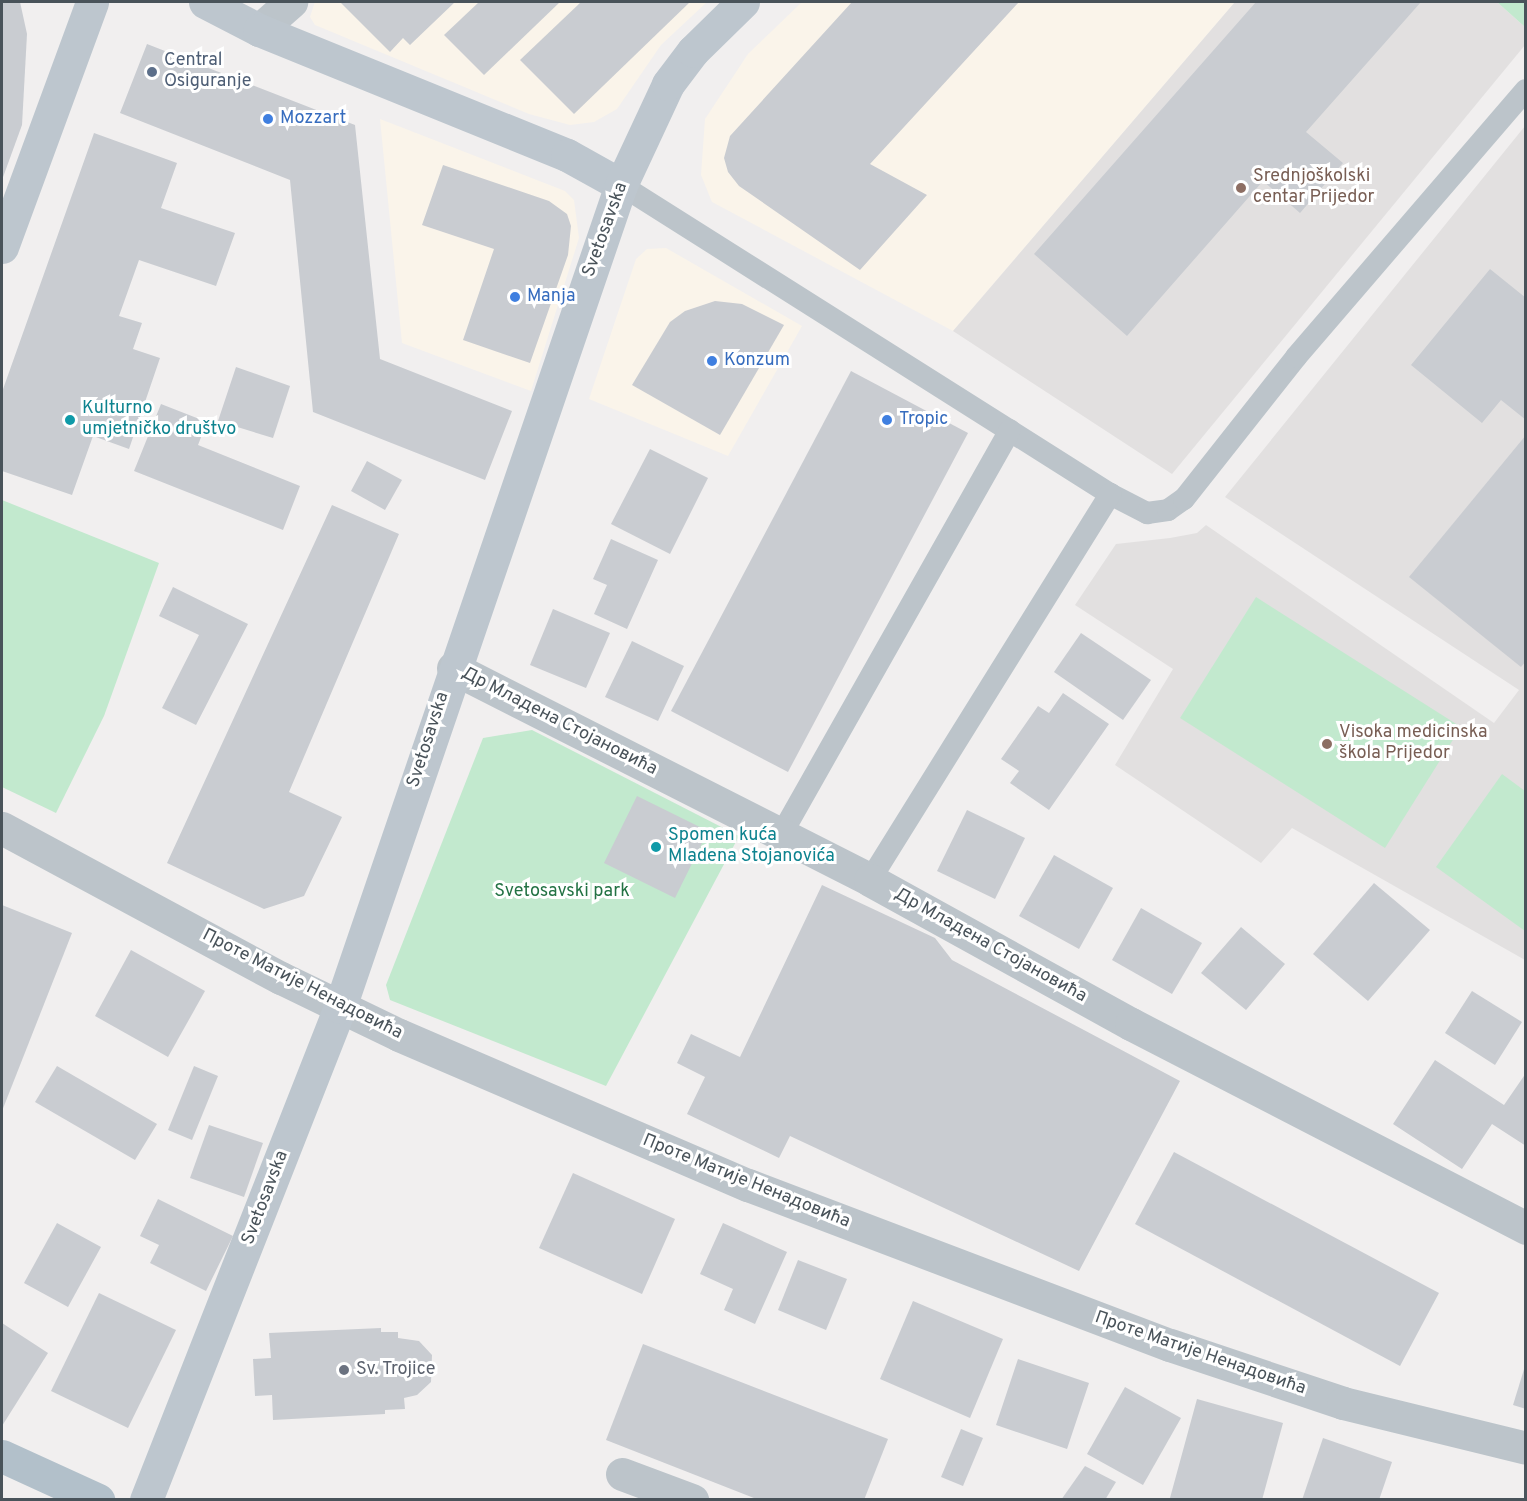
<!DOCTYPE html>
<html>
<head>
<meta charset="utf-8">
<style>
	body { margin:0 }
	#map { position:relative; width:1527px; height:1501px; overflow:hidden; background:#f1efef; font-family:Overpass,sans-serif }
	div>[style] { position:absolute }
	.commercial>* { inset:0; background:#faf4ea }
	.education>* { inset:0; background:#e2e0e0 }
	.green>* { inset:0; background:#c2e9ce }
	.building>* { inset:0; background:#c9ccd1 }
	.lane>* { height:22px; margin:-11px; padding:0 11px; transform-origin:11px; border-radius:11px; background:#bcc4ca }
	.street>* { height:33px; margin:-16.5px; padding:0 16.5px; transform-origin:16.5px; border-radius:16.5px; background:#bcc4ca }
	.secondary>* { height:33px; margin:-16.5px; padding:0 16.5px; transform-origin:16.5px; border-radius:16.5px; background:#bdc6ce }
	.primary>* { height:33px; margin:-16.5px; padding:0 16.5px; transform-origin:16.5px; border-radius:16.5px; background:#b2c0ca }
	.dots>* { width:16px; height:16px; translate:-50% -50%; box-sizing:border-box; border:3px solid #fff; border-radius:50% }
	span { translate:-50% -50%; white-space:nowrap; text-align:center; line-height:1.15; -webkit-text-stroke:6px #fff; paint-order:stroke }
	.service-label { font-size:18px; color:#4e5e75 }
	.left { translate:0 -50%; text-align:left }
	.shop-label { font-size:18px; color:#366cbe }
	.education-label { font-size:18px; color:#785e54 }
	.street-label { font-size:18px; color:#49535a }
	.culture-label { font-size:18px; color:#0d838f }
	.park-label { font-size:18px; color:#237244 }
	.worship-label { font-size:18px; color:#5b616d }
	.frame { position:absolute; inset:0; border:3px solid #49535a; pointer-events:none }
</style>
</head>
<body>
<div id="map">
	<div class="commercial">
		<i style="clip-path:polygon(315px 2px,707px 2px,661px 45px,617px 109px,594px 122px,570px 125px,529px 114px,315px 25px,310px 17px)"></i>
		<i style="clip-path:polygon(802px 2px,1235px 2px,953px 331px,712px 202px,701px 175px,705px 119px,748px 54px)"></i>
		<i style="clip-path:polygon(380px 119px,565px 191px,574px 200px,579px 238px,531px 391px,402px 343px)"></i>
		<i style="clip-path:polygon(666px 248px,802px 326px,728px 456px,589px 399px,636px 259px,647px 249px)"></i>
	</div>
	<div class="education">
		<i style="clip-path:polygon(1235px 2px,1497px 2px,1525px 27px,1525px 45px,1172px 474px,953px 331px)"></i>
		<i style="clip-path:polygon(1525px 126px,1525px 960px,1292px 828px,1261px 863px,1115px 765px,1173px 669px,1075px 605px,1116px 544px,1170px 538px,1197px 533px,1206px 525px,1494px 723px,1519px 690px,1225px 497px)"></i>
	</div>
	<div class="green">
		<i style="clip-path:polygon(1497px 2px,1525px 2px,1525px 27px)"></i>
		<i style="clip-path:polygon(2px 500px,159px 563px,104px 716px,56px 813px,2px 787px)"></i>
		<i style="clip-path:polygon(1256px 597px,1461px 727px,1385px 848px,1180px 718px)"></i>
		<i style="clip-path:polygon(532px 730px,739px 836px,606px 1086px,390px 1000px,386px 985px,483px 738px)"></i>
		<i style="clip-path:polygon(1502px 774px,1525px 791px,1525px 931px,1436px 867px)"></i>
	</div>
	<div class="building">
		<i style="clip-path:polygon(2px 2px,20px 2px,27px 34px,22px 125px,2px 180px)"></i>
		<i style="clip-path:polygon(340px 2px,455px 2px,410px 45px,403px 38px,390px 52px)"></i>
		<i style="clip-path:polygon(479px 2px,560px 2px,484px 75px,444px 35px)"></i>
		<i style="clip-path:polygon(581px 2px,690px 2px,574px 114px,520px 60px)"></i>
		<i style="clip-path:polygon(852px 2px,1019px 2px,870px 164px,927px 195px,860px 270px,739px 186px,728px 172px,724px 158px,730px 136px)"></i>
		<i style="clip-path:polygon(1256px 2px,1421px 2px,1306px 132px,1343px 163px,1300px 213px,1263px 181px,1127px 336px,1034px 254px)"></i>
		<i style="clip-path:polygon(147px 44px,355px 125px,380px 359px,512px 411px,485px 480px,313px 412px,290px 180px,120px 113px)"></i>
		<i style="clip-path:polygon(94px 133px,177px 163px,161px 208px,235px 233px,216px 286px,139px 260px,119px 316px,142px 323px,133px 349px,160px 358px,129px 449px,93px 436px,72px 495px,2px 471px,2px 392px)"></i>
		<i style="clip-path:polygon(443px 165px,549px 201px,567px 214px,571px 226px,568px 255px,530px 363px,463px 340px,494px 249px,422px 225px)"></i>
		<i style="clip-path:polygon(1490px 269px,1526px 298px,1526px 420px,1501px 400px,1482px 423px,1411px 365px)"></i>
		<i style="clip-path:polygon(715px 301px,742px 304px,784px 325px,720px 435px,632px 385px,670px 322px,685px 311px)"></i>
		<i style="clip-path:polygon(236px 367px,290px 386px,273px 438px,218px 421px)"></i>
		<i style="clip-path:polygon(851px 371px,968px 433px,788px 772px,671px 711px)"></i>
		<i style="clip-path:polygon(161px 404px,207px 422px,198px 445px,300px 486px,283px 530px,134px 471px)"></i>
		<i style="clip-path:polygon(1526px 435px,1526px 661px,1521px 667px,1409px 577px)"></i>
		<i style="clip-path:polygon(650px 449px,708px 478px,670px 554px,611px 524px)"></i>
		<i style="clip-path:polygon(367px 461px,402px 480px,385px 510px,351px 491px)"></i>
		<i style="clip-path:polygon(332px 505px,399px 534px,289px 792px,342px 817px,304px 896px,264px 909px,167px 863px)"></i>
		<i style="clip-path:polygon(611px 539px,658px 560px,627px 629px,594px 614px,607px 585px,593px 579px)"></i>
		<i style="clip-path:polygon(173px 587px,248px 624px,196px 725px,162px 708px,199px 635px,159px 616px)"></i>
		<i style="clip-path:polygon(553px 609px,610px 633px,586px 688px,530px 665px)"></i>
		<i style="clip-path:polygon(1081px 633px,1151px 680px,1123px 720px,1054px 672px)"></i>
		<i style="clip-path:polygon(632px 641px,684px 666px,658px 721px,605px 697px)"></i>
		<i style="clip-path:polygon(1063px 693px,1109px 724px,1049px 810px,1010px 783px,1019px 771px,1001px 759px,1038px 706px,1049px 713px)"></i>
		<i style="clip-path:polygon(637px 796px,708px 831px,675px 898px,604px 863px)"></i>
		<i style="clip-path:polygon(967px 810px,1025px 838px,995px 899px,937px 871px)"></i>
		<i style="clip-path:polygon(1054px 855px,1113px 888px,1079px 949px,1019px 916px)"></i>
		<i style="clip-path:polygon(1374px 883px,1430px 930px,1368px 1001px,1313px 954px)"></i>
		<i style="clip-path:polygon(822px 885px,935px 938px,952px 960px,1180px 1081px,1079px 1271px,790px 1136px,779px 1158px,687px 1114px,705px 1077px,677px 1063px,691px 1034px,740px 1057px)"></i>
		<i style="clip-path:polygon(2px 905px,72px 933px,2px 1111px)"></i>
		<i style="clip-path:polygon(1141px 908px,1202px 943px,1172px 994px,1112px 960px)"></i>
		<i style="clip-path:polygon(1241px 927px,1285px 964px,1246px 1010px,1201px 973px)"></i>
		<i style="clip-path:polygon(131px 950px,205px 991px,168px 1057px,95px 1016px)"></i>
		<i style="clip-path:polygon(1472px 991px,1522px 1022px,1495px 1065px,1445px 1033px)"></i>
		<i style="clip-path:polygon(1435px 1060px,1504px 1105px,1526px 1073px,1526px 1146px,1492px 1124px,1462px 1169px,1393px 1124px)"></i>
		<i style="clip-path:polygon(57px 1066px,157px 1124px,135px 1160px,35px 1102px)"></i>
		<i style="clip-path:polygon(194px 1066px,218px 1076px,192px 1140px,168px 1130px)"></i>
		<i style="clip-path:polygon(209px 1125px,263px 1143px,244px 1197px,190px 1178px)"></i>
		<i style="clip-path:polygon(1174px 1152px,1439px 1293px,1400px 1366px,1135px 1224px)"></i>
		<i style="clip-path:polygon(573px 1173px,675px 1219px,642px 1294px,539px 1248px)"></i>
		<i style="clip-path:polygon(158px 1199px,233px 1236px,206px 1291px,150px 1263px,159px 1245px,140px 1236px)"></i>
		<i style="clip-path:polygon(57px 1223px,101px 1247px,68px 1307px,24px 1283px)"></i>
		<i style="clip-path:polygon(723px 1223px,787px 1252px,755px 1324px,724px 1310px,733px 1289px,700px 1274px)"></i>
		<i style="clip-path:polygon(798px 1260px,847px 1279px,826px 1330px,778px 1310px)"></i>
		<i style="clip-path:polygon(99px 1293px,176px 1330px,128px 1428px,51px 1391px)"></i>
		<i style="clip-path:polygon(913px 1301px,1003px 1339px,970px 1418px,880px 1379px)"></i>
		<i style="clip-path:polygon(2px 1323px,48px 1353px,2px 1426px)"></i>
		<i style="clip-path:polygon(381px 1328px,381px 1332px,398px 1332px,398px 1338px,419px 1341px,432px 1355px,431px 1382px,417px 1395px,404px 1398px,405px 1409px,385px 1410px,385px 1414px,273px 1420px,272px 1395px,255px 1396px,253px 1359px,271px 1358px,269px 1333px)"></i>
		<i style="clip-path:polygon(643px 1344px,888px 1439px,864px 1500px,759px 1500px,606px 1440px)"></i>
		<i style="clip-path:polygon(1018px 1359px,1089px 1383px,1067px 1449px,996px 1425px)"></i>
		<i style="clip-path:polygon(1525px 1366px,1526px 1366px,1526px 1409px,1513px 1405px)"></i>
		<i style="clip-path:polygon(1125px 1387px,1181px 1418px,1143px 1485px,1087px 1454px)"></i>
		<i style="clip-path:polygon(1197px 1399px,1283px 1423px,1262px 1500px,1170px 1498px)"></i>
		<i style="clip-path:polygon(961px 1429px,983px 1438px,963px 1486px,941px 1477px)"></i>
		<i style="clip-path:polygon(1323px 1438px,1392px 1462px,1379px 1500px,1302px 1500px)"></i>
		<i style="clip-path:polygon(1085px 1466px,1116px 1482px,1105px 1500px,1061px 1500px)"></i>
	</div>
	<div class="lane">
		<i style="left:621px;top:185px;width:578px;rotate:32.29deg"></i>
		<i style="left:1110px;top:494px;width:42px;rotate:27.2deg"></i>
		<i style="left:1147px;top:513px;width:21px;rotate:-8deg"></i>
		<i style="left:1168px;top:510px;width:19px;rotate:-35deg"></i>
		<i style="left:1184px;top:499px;width:181px;rotate:-51.7deg"></i>
		<i style="left:1296px;top:357px;width:352px;rotate:-49.3deg"></i>
		<i style="left:781px;top:835px;width:465px;rotate:-60.5deg"></i>
		<i style="left:870px;top:880px;width:455px;rotate:-58.1deg"></i>
	</div>
	<div class="street">
		<i style="left:259px;top:30px;width:43px;rotate:-41.2deg"></i>
		<i style="left:453px;top:668px;width:468px;rotate:26.9deg"></i>
		<i style="left:870px;top:880px;width:298px;rotate:28.9deg"></i>
		<i style="left:1131px;top:1024px;width:445px;rotate:27.3deg"></i>
		<i style="left:2px;top:828px;width:317px;rotate:28.3deg"></i>
		<i style="left:281px;top:978px;width:131px;rotate:25.8deg"></i>
		<i style="left:399px;top:1035px;width:380px;rotate:23.3deg"></i>
		<i style="left:748px;top:1185px;width:451px;rotate:20.8deg"></i>
		<i style="left:1170px;top:1345px;width:182px;rotate:18.5deg"></i>
		<i style="left:1343px;top:1403px;width:188px;rotate:13.8deg"></i>
		<i style="left:622px;top:1474px;width:75px;rotate:20.4deg"></i>
	</div>
	<div class="secondary">
		<i style="left:205px;top:2px;width:61px;rotate:27.4deg"></i>
		<i style="left:259px;top:30px;width:332px;rotate:22.1deg"></i>
		<i style="left:567px;top:155px;width:62px;rotate:29.1deg"></i>
		<i style="left:2px;top:247px;width:261px;rotate:-69.8deg"></i>
		<i style="left:146px;top:1500px;width:530px;rotate:-68.52deg"></i>
		<i style="left:340px;top:1007px;width:869px;rotate:-71.13deg"></i>
		<i style="left:621px;top:185px;width:111px;rotate:-65deg"></i>
		<i style="left:668px;top:84px;width:41px;rotate:-52.9deg"></i>
		<i style="left:693px;top:51px;width:70px;rotate:-44.4deg"></i>
	</div>
	<div class="primary">
		<i style="left:2px;top:1456px;width:106px;rotate:24.6deg"></i>
	</div>
	<div class="dots">
		<i style="left:152px;top:72px;background:#5c6f8a"></i>
		<i style="left:268px;top:119px;background:#3f7fe0"></i>
		<i style="left:1241px;top:188px;background:#8d6e63"></i>
		<i style="left:515px;top:297px;background:#3f7fe0"></i>
		<i style="left:712px;top:361px;background:#3f7fe0"></i>
		<i style="left:70px;top:420px;background:#0f9aa8"></i>
		<i style="left:887px;top:420px;background:#3f7fe0"></i>
		<i style="left:1327px;top:744px;background:#8d6e63"></i>
		<i style="left:656px;top:847px;background:#0f9aa8"></i>
		<i style="left:344px;top:1370px;background:#6b7280"></i>
	</div>
	<div class="service-label">
		<span class="left" style="left:164px;top:72px">Central<br>Osiguranje</span>
	</div>
	<div class="shop-label">
		<span class="left" style="left:280px;top:119px">Mozzart</span>
		<span class="left" style="left:527px;top:297px">Manja</span>
		<span class="left" style="left:724px;top:361px">Konzum</span>
		<span class="left" style="left:899px;top:420px">Tropic</span>
	</div>
	<div class="education-label">
		<span class="left" style="left:1253px;top:188px">Srednjoškolski<br>centar Prijedor</span>
		<span class="left" style="left:1339px;top:744px">Visoka medicinska<br>škola Prijedor</span>
	</div>
	<div class="street-label">
		<span style="left:606px;top:230px;rotate:-70deg">Svetosavska</span>
		<span style="left:559px;top:722px;rotate:27deg">Др Младена Стојановића</span>
		<span style="left:429px;top:740px;rotate:-72deg">Svetosavska</span>
		<span style="left:990px;top:946px;rotate:29deg">Др Младена Стојановића</span>
		<span style="left:302px;top:985px;rotate:27deg">Проте Матије Ненадовића</span>
		<span style="left:746px;top:1182px;rotate:22deg">Проте Матије Ненадовића</span>
		<span style="left:266px;top:1198px;rotate:-69deg">Svetosavska</span>
		<span style="left:1200px;top:1354px;rotate:19deg">Проте Матије Ненадовића</span>
	</div>
	<div class="culture-label">
		<span class="left" style="left:82px;top:420px">Kulturno<br>umjetničko društvo</span>
		<span class="left" style="left:668px;top:847px">Spomen kuća<br>Mladena Stojanovića</span>
	</div>
	<div class="park-label">
		<span style="left:562px;top:892px">Svetosavski park</span>
	</div>
	<div class="worship-label">
		<span class="left" style="left:356px;top:1370px">Sv. Trojice</span>
	</div>
	<div class="frame"></div>
</div>
</body>
</html>
